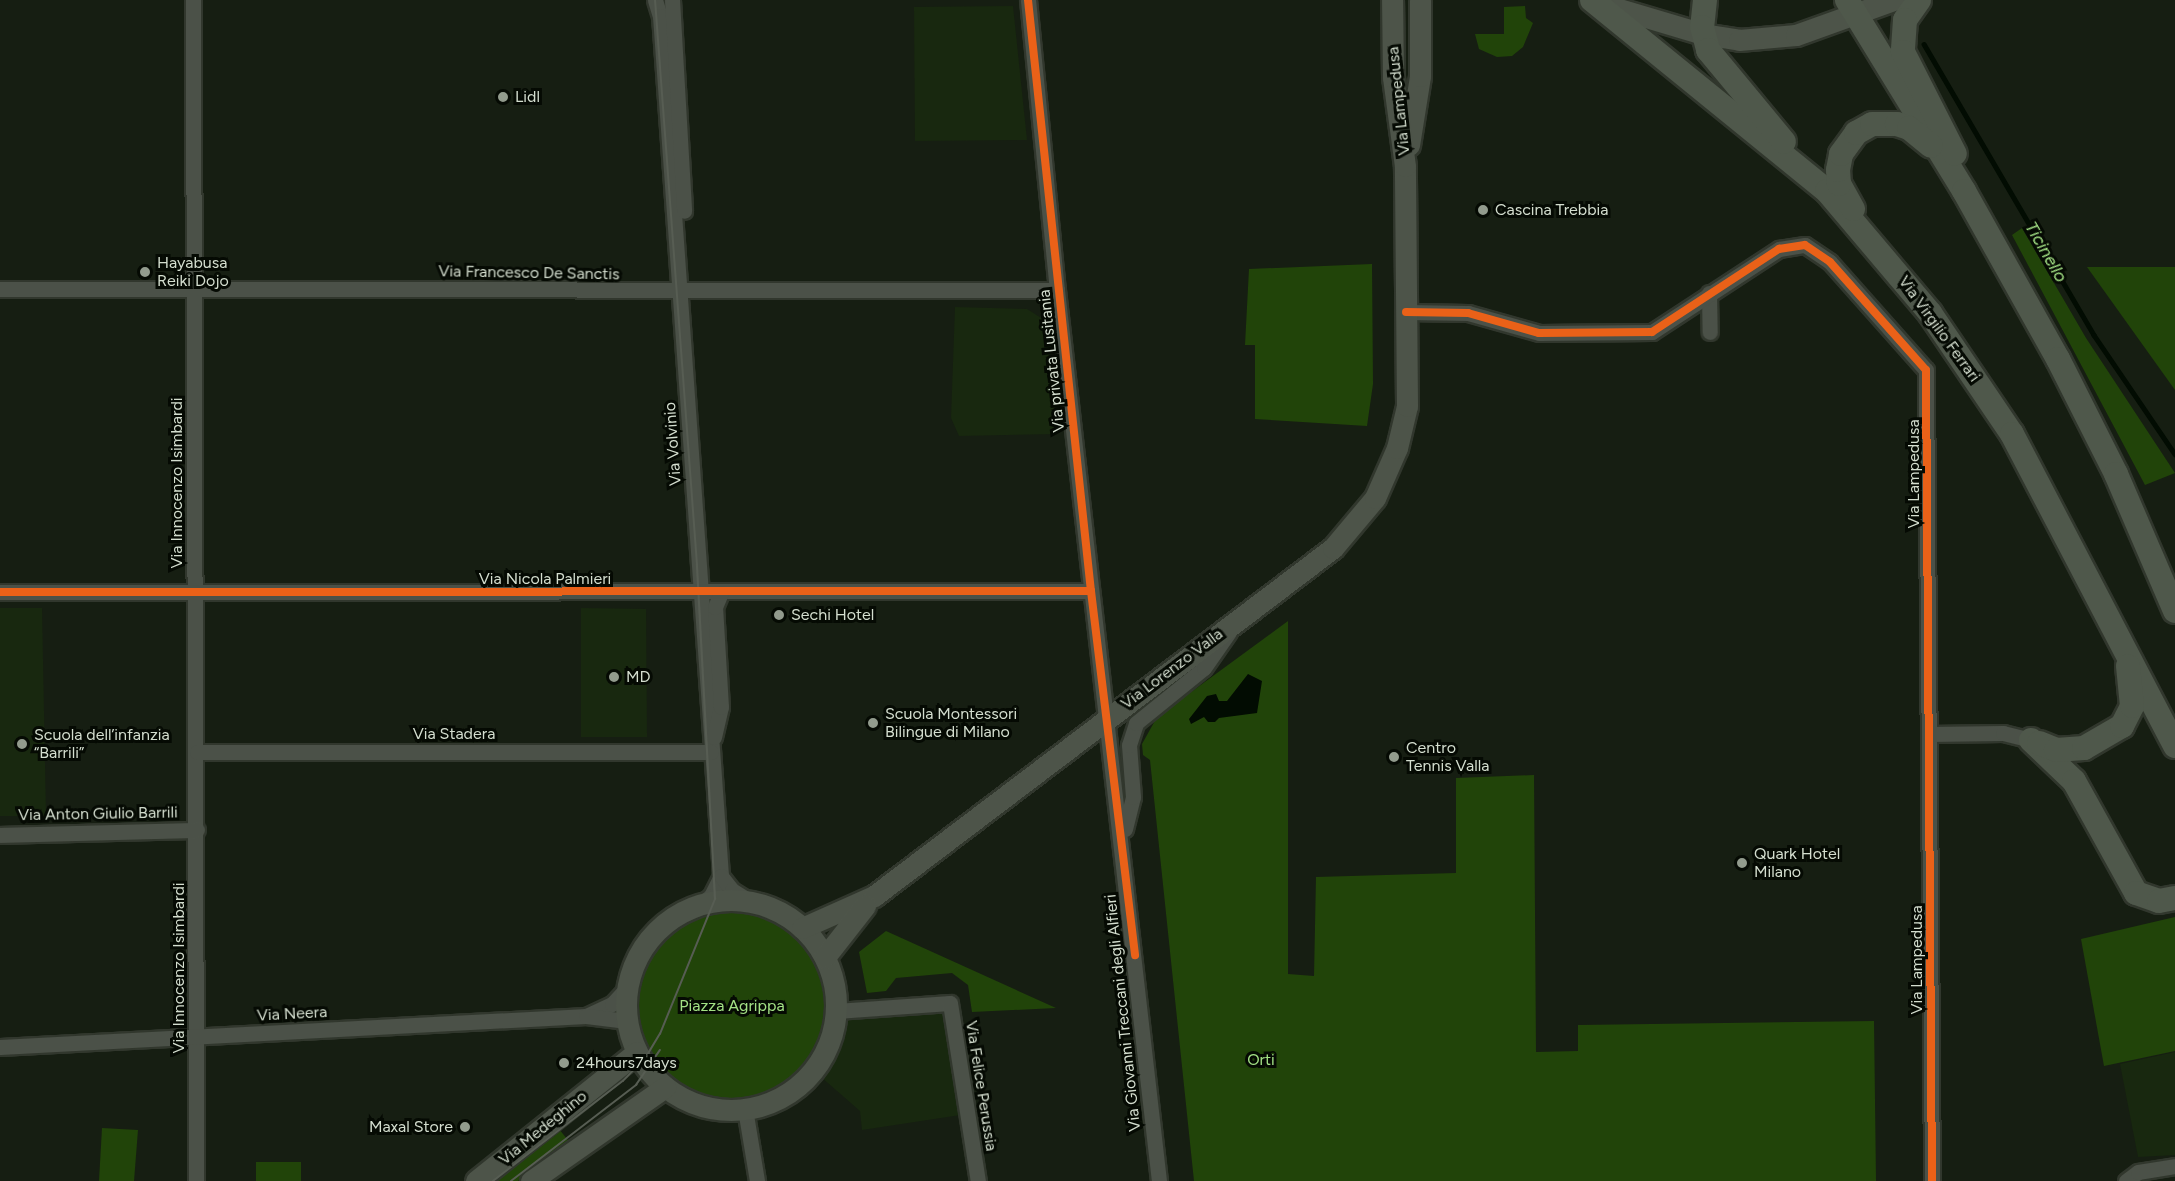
<!DOCTYPE html>
<html>
<head>
<meta charset="utf-8">
<style>
	body { margin:0 }
	#map { position:relative; width:2175px; height:1181px; overflow:hidden; background:#161e12; font-family:Figtree,sans-serif }
	div>[style] { position:absolute }
	.built>* { inset:0; background:#18280f }
	.green>* { inset:0; background:#214409 }
	.round { border-radius:50% }
	.water>* { inset:0; background:#020c02 }
	.stream>* { height:4.5px; margin:-2.25px; padding:0 2.25px; transform-origin:2.25px; border-radius:2.25px; background:#020c02 }
	.roads { filter:drop-shadow(2px 0 #31372d) drop-shadow(-2px 0 #31372d) drop-shadow(0 2px #31372d) drop-shadow(0 -2px #31372d) }
	.minor>* { height:15px; margin:-7.5px; padding:0 7.5px; transform-origin:7.5px; border-radius:7.5px; background:#4b5148 }
	.secondary>* { height:21px; margin:-10.5px; padding:0 10.5px; transform-origin:10.5px; border-radius:10.5px; background:#4d5449 }
	.secondary>.ring { margin:-10.5px; padding:0; box-sizing:content-box; background:none; border:21px solid #4d5449; border-radius:50% }
	.primary>* { height:24px; margin:-12px; padding:0 12px; transform-origin:12px; border-radius:12px; background:#4f584b }
	.tram>* { height:1.5px; margin:-0.75px; padding:0 0.75px; transform-origin:0.75px; border-radius:0.75px; background:#575d53 }
	.cycleway>* { height:8px; margin:-4px; padding:0 4px; transform-origin:4px; border-radius:4px; background:#ea6118 }
	.dots>* { width:16px; height:16px; translate:-50% -50%; box-sizing:border-box; border:3px solid #050a03; border-radius:50% }
	span { translate:-50% -50%; white-space:nowrap; text-align:center; line-height:1.15; -webkit-text-stroke:6px #050a03; paint-order:stroke }
	.poi-label { font-size:16px; color:#d4decf }
	.left { translate:0 -50%; text-align:left }
	.right { translate:-100% -50%; text-align:right }
	.street-label { font-size:16px; color:#d4decf }
	.park-label { font-size:16px; color:#a3e185 }
	.water-label { font-size:18px; color:#a3e185; font-style:italic }
</style>
</head>
<body>
<div id="map">
	<div class="built">
		<i style="clip-path:polygon(1013px 6px,1027px 140px,915px 141px,914px 7px)"></i>
		<i style="clip-path:polygon(955px 307px,1027px 309px,1046px 321px,1057px 434px,959px 436px,951px 418px)"></i>
		<i style="clip-path:polygon(0 608px,42px 608px,46px 816px,0 816px)"></i>
		<i style="clip-path:polygon(581px 608px,646px 609px,647px 737px,581px 737px)"></i>
		<i style="clip-path:polygon(950px 1003px,967px 1114px,862px 1130px,860px 1111px,813px 1070px,827px 1048px,836px 1011px)"></i>
		<i style="clip-path:polygon(2175px 1052px,2175px 1155px,2138px 1157px,2120px 1064px)"></i>
	</div>
	<div class="green">
		<i style="clip-path:polygon(1525px 6px,1526px 18px,1533px 23px,1523px 47px,1512px 56px,1497px 57px,1479px 49px,1475px 34px,1504px 34px,1504px 7px)"></i>
		<i style="clip-path:polygon(2022px 228px,2086px 338px,2175px 473px,2145px 485px,2012px 235px)"></i>
		<i style="clip-path:polygon(1372px 264px,1373px 384px,1367px 426px,1255px 419px,1255px 345px,1245px 345px,1249px 269px)"></i>
		<i style="clip-path:polygon(2087px 267px,2175px 267px,2175px 390px)"></i>
		<i style="clip-path:polygon(1288px 621px,1288px 974px,1314px 976px,1316px 877px,1456px 873px,1456px 778px,1534px 775px,1536px 1052px,1578px 1051px,1578px 1025px,1874px 1021px,1876px 1181px,1194px 1181px,1150px 760px,1143px 755px,1142px 744px,1157px 717px)"></i>
		<i class="round" style="left:634px;top:909px;width:194px;height:194px"></i>
		<i style="clip-path:polygon(2175px 917px,2175px 1051px,2104px 1066px,2081px 939px)"></i>
		<i style="clip-path:polygon(886px 931px,1056px 1008px,972px 1012px,968px 985px,952px 973px,896px 978px,886px 991px,867px 993px,859px 952px)"></i>
		<i style="clip-path:polygon(554px 1123px,572px 1145px,518px 1181px,486px 1181px)"></i>
		<i style="clip-path:polygon(102px 1128px,138px 1130px,134px 1181px,99px 1181px)"></i>
		<i style="clip-path:polygon(256px 1162px,301px 1162px,301px 1181px,256px 1181px)"></i>
	</div>
	<div class="water">
		<i style="clip-path:polygon(1248px 674px,1262px 681px,1257px 713px,1219px 718px,1215px 722px,1208px 722px,1204px 717px,1191px 724px,1189px 719px,1207px 696px,1216px 694px,1219px 701px,1227px 701px)"></i>
	</div>
	<div class="stream">
		<i style="left:1924px;top:44px;width:337px;rotate:59.7deg"></i>
		<i style="left:2094px;top:335px;width:144px;rotate:55.8deg"></i>
	</div>
	<div class="roads">
		<div class="minor">
			<i style="left:193px;top:0;width:1181px;rotate:89.85deg"></i>
			<i style="left:655px;top:0;width:17px;rotate:73deg"></i>
			<i style="left:660px;top:16px;width:862px;rotate:85.94deg"></i>
			<i style="left:721px;top:876px;width:22px;rotate:117deg"></i>
			<i style="left:711px;top:896px;width:16px;rotate:142deg"></i>
			<i style="left:672px;top:0;width:211px;rotate:86.7deg"></i>
			<i style="left:1028px;top:0;width:291px;rotate:84.3deg"></i>
			<i style="left:1057px;top:290px;width:897px;rotate:83.47deg"></i>
			<i style="left:0;top:289px;width:1057px;rotate:0.05deg"></i>
			<i style="left:1709px;top:293px;width:39px;rotate:89deg"></i>
			<i style="left:1406px;top:312px;width:62px;rotate:0.9deg"></i>
			<i style="left:1468px;top:313px;width:74px;rotate:15.7deg"></i>
			<i style="left:1539px;top:333px;width:113px;rotate:-0.5deg"></i>
			<i style="left:1652px;top:332px;width:152px;rotate:-33.2deg"></i>
			<i style="left:1779px;top:249px;width:26px;rotate:-9deg"></i>
			<i style="left:1805px;top:245px;width:30px;rotate:34deg"></i>
			<i style="left:1830px;top:262px;width:144px;rotate:48.4deg"></i>
			<i style="left:1926px;top:370px;width:811px;rotate:89.58deg"></i>
			<i style="left:0;top:592px;width:1091px;rotate:-0.05deg"></i>
			<i style="left:1929px;top:734px;width:74px;rotate:-0.8deg"></i>
			<i style="left:2003px;top:733px;width:29px;rotate:14deg"></i>
			<i style="left:714px;top:737px;width:31px;rotate:-77deg"></i>
			<i style="left:721px;top:707px;width:100px;rotate:-93.4deg"></i>
			<i style="left:715px;top:607px;width:15px;rotate:-67deg"></i>
			<i style="left:197px;top:752px;width:514px"></i>
			<i style="left:1125px;top:829px;width:33px;rotate:-76deg"></i>
			<i style="left:1133px;top:797px;width:52px;rotate:-94.4deg"></i>
			<i style="left:1129px;top:745px;width:23px;rotate:-72deg"></i>
			<i style="left:1136px;top:723px;width:87px;rotate:-39deg"></i>
			<i style="left:1204px;top:668px;width:44px;rotate:-55.2deg"></i>
			<i style="left:0;top:835px;width:197px;rotate:-1.5deg"></i>
			<i style="left:721px;top:876px;width:18px;rotate:52deg"></i>
			<i style="left:732px;top:890px;width:22px;rotate:32deg"></i>
			<i style="left:836px;top:1011px;width:114px;rotate:-4deg"></i>
			<i style="left:950px;top:1003px;width:180px;rotate:81.1deg"></i>
			<i style="left:586px;top:1016px;width:29px;rotate:-25deg"></i>
			<i style="left:612px;top:1004px;width:22px;rotate:-47deg"></i>
			<i style="left:0;top:1047px;width:587px;rotate:-3.03deg"></i>
			<i style="left:586px;top:1016px;width:41px;rotate:7deg"></i>
			<i style="left:745px;top:1109px;width:73px;rotate:80.5deg"></i>
			<i style="left:2126px;top:1181px;width:15px;rotate:-37deg"></i>
			<i style="left:2138px;top:1172px;width:37px;rotate:-9deg"></i>
		</div>
		<div class="secondary">
			<i style="left:1599px;top:3px;width:109px;rotate:16.6deg"></i>
			<i style="left:1703px;top:34px;width:36px;rotate:9deg"></i>
			<i style="left:1739px;top:40px;width:57px;rotate:-5deg"></i>
			<i style="left:1796px;top:35px;width:104px;rotate:-19.7deg"></i>
			<i style="left:1409px;top:145px;width:70px;rotate:-80.9deg"></i>
			<i style="left:1420px;top:76px;width:76px;rotate:-90deg"></i>
			<i class="ring" style="left:626px;top:900px;width:189px;height:189px"></i>
			<i style="left:802px;top:928px;width:79px;rotate:-24deg"></i>
			<i style="left:874px;top:896px;width:576px;rotate:-37.17deg"></i>
			<i style="left:1333px;top:548px;width:65px;rotate:-50deg"></i>
			<i style="left:1375px;top:498px;width:55px;rotate:-66.3deg"></i>
			<i style="left:1397px;top:448px;width:43px;rotate:-76.6deg"></i>
			<i style="left:1407px;top:406px;width:240px;rotate:-90.5deg"></i>
			<i style="left:1405px;top:166px;width:90px;rotate:-97.7deg"></i>
			<i style="left:1393px;top:77px;width:77px;rotate:-90.7deg"></i>
			<i style="left:825px;top:957px;width:65px;rotate:-51.9deg"></i>
			<i style="left:476px;top:1181px;width:206px;rotate:-38.7deg"></i>
			<i style="left:531px;top:1181px;width:164px;rotate:-35deg"></i>
		</div>
		<div class="primary">
			<i style="left:1592px;top:0;width:303px;rotate:39.1deg"></i>
			<i style="left:1827px;top:191px;width:160px;rotate:49.8deg"></i>
			<i style="left:1930px;top:313px;width:146px;rotate:55.9deg"></i>
			<i style="left:2012px;top:434px;width:352px;rotate:62.4deg"></i>
			<i style="left:1705px;top:0;width:27px;rotate:96deg"></i>
			<i style="left:1702px;top:27px;width:24px;rotate:75deg"></i>
			<i style="left:1708px;top:50px;width:119px;rotate:50.4deg"></i>
			<i style="left:1847px;top:0;width:224px;rotate:58.5deg"></i>
			<i style="left:1964px;top:191px;width:193px;rotate:60.8deg"></i>
			<i style="left:2058px;top:359px;width:129px;rotate:63.2deg"></i>
			<i style="left:2116px;top:474px;width:149px;rotate:66.7deg"></i>
			<i style="left:1919px;top:0;width:24px;rotate:125deg"></i>
			<i style="left:1905px;top:20px;width:32px;rotate:94deg"></i>
			<i style="left:1903px;top:52px;width:114px;rotate:63deg"></i>
			<i style="left:1853px;top:209px;width:29px;rotate:-119deg"></i>
			<i style="left:1839px;top:184px;width:14px;rotate:-94deg"></i>
			<i style="left:1838px;top:170px;width:16px;rotate:-79deg"></i>
			<i style="left:1841px;top:154px;width:26px;rotate:-54deg"></i>
			<i style="left:1856px;top:133px;width:18px;rotate:-29deg"></i>
			<i style="left:1872px;top:124px;width:25px"></i>
			<i style="left:1897px;top:124px;width:13px;rotate:18deg"></i>
			<i style="left:1909px;top:128px;width:28px;rotate:39deg"></i>
			<i style="left:2031px;top:740px;width:59px;rotate:43.6deg"></i>
			<i style="left:2074px;top:781px;width:128px;rotate:61deg"></i>
			<i style="left:2136px;top:893px;width:24px;rotate:19deg"></i>
			<i style="left:2159px;top:901px;width:16px;rotate:-11deg"></i>
			<i style="left:2039px;top:743px;width:18px;rotate:22deg"></i>
			<i style="left:2056px;top:750px;width:28px;rotate:-4deg"></i>
			<i style="left:2084px;top:748px;width:44px;rotate:-30.1deg"></i>
			<i style="left:2122px;top:726px;width:22px;rotate:-63deg"></i>
			<i style="left:2132px;top:706px;width:40px;rotate:-95.7deg"></i>
		</div>
	</div>
	<div class="tram">
		<i style="left:493px;top:1181px;width:164px;rotate:-37.6deg"></i>
		<i style="left:623px;top:1081px;width:33px;rotate:-46deg"></i>
		<i style="left:646px;top:1057px;width:27px;rotate:-59deg"></i>
		<i style="left:660px;top:1034px;width:146px;rotate:-67.8deg"></i>
		<i style="left:715px;top:899px;width:334px;rotate:-93.1deg"></i>
		<i style="left:697px;top:565px;width:567px;rotate:-94.25deg"></i>
		<i style="left:511px;top:1181px;width:158px;rotate:-37.5deg"></i>
		<i style="left:636px;top:1085px;width:42px;rotate:-55.6deg"></i>
	</div>
	<div class="cycleway">
		<i style="left:1028px;top:0;width:594px;rotate:83.92deg"></i>
		<i style="left:1091px;top:591px;width:367px;rotate:83.1deg"></i>
		<i style="left:1406px;top:312px;width:62px;rotate:0.9deg"></i>
		<i style="left:1468px;top:313px;width:74px;rotate:15.7deg"></i>
		<i style="left:1539px;top:333px;width:113px;rotate:-0.5deg"></i>
		<i style="left:1652px;top:332px;width:152px;rotate:-33.2deg"></i>
		<i style="left:1779px;top:249px;width:26px;rotate:-9deg"></i>
		<i style="left:1805px;top:245px;width:30px;rotate:34deg"></i>
		<i style="left:1830px;top:262px;width:144px;rotate:48.4deg"></i>
		<i style="left:1926px;top:370px;width:811px;rotate:89.58deg"></i>
		<i style="left:0;top:592px;width:1091px;rotate:-0.05deg"></i>
	</div>
	<div class="dots">
		<i style="left:503px;top:97px;background:#929b8d"></i>
		<i style="left:1483px;top:210px;background:#929b8d"></i>
		<i style="left:145px;top:272px;background:#929b8d"></i>
		<i style="left:779px;top:615px;background:#929b8d"></i>
		<i style="left:614px;top:677px;background:#929b8d"></i>
		<i style="left:873px;top:723px;background:#929b8d"></i>
		<i style="left:22px;top:744px;background:#929b8d"></i>
		<i style="left:1394px;top:757px;background:#929b8d"></i>
		<i style="left:1742px;top:863px;background:#929b8d"></i>
		<i style="left:564px;top:1063px;background:#929b8d"></i>
		<i style="left:465px;top:1127px;background:#929b8d"></i>
	</div>
	<div class="poi-label">
		<span class="left" style="left:515px;top:97px">Lidl</span>
		<span class="left" style="left:1495px;top:210px">Cascina Trebbia</span>
		<span class="left" style="left:157px;top:272px">Hayabusa<br>Reiki Dojo</span>
		<span class="left" style="left:791px;top:615px">Sechi Hotel</span>
		<span class="left" style="left:626px;top:677px">MD</span>
		<span class="left" style="left:885px;top:723px">Scuola Montessori<br>Bilingue di Milano</span>
		<span class="left" style="left:34px;top:744px">Scuola dell’infanzia<br>“Barrili”</span>
		<span class="left" style="left:1406px;top:757px">Centro<br>Tennis Valla</span>
		<span class="left" style="left:1754px;top:863px">Quark Hotel<br>Milano</span>
		<span class="left" style="left:576px;top:1063px">24hours7days</span>
		<span class="right" style="left:453px;top:1127px">Maxal Store</span>
	</div>
	<div class="street-label">
		<span style="left:1399px;top:101px;rotate:-96deg">Via Lampedusa</span>
		<span style="left:529px;top:273px;rotate:1deg">Via Francesco De Sanctis</span>
		<span style="left:1939px;top:329px;rotate:54deg">Via Virgilio Ferrari</span>
		<span style="left:1052px;top:361px;rotate:-96deg">Via privata Lusitania</span>
		<span style="left:673px;top:444px;rotate:-94deg">Via Volvinio</span>
		<span style="left:1914px;top:474px;rotate:-90deg">Via Lampedusa</span>
		<span style="left:177px;top:483px;rotate:-90deg">Via Innocenzo Isimbardi</span>
		<span style="left:545px;top:579px">Via Nicola Palmieri</span>
		<span style="left:1172px;top:669px;rotate:-37deg">Via Lorenzo Valla</span>
		<span style="left:454px;top:734px">Via Stadera</span>
		<span style="left:98px;top:814px;rotate:-1deg">Via Anton Giulio Barrili</span>
		<span style="left:1917px;top:960px;rotate:-90deg">Via Lampedusa</span>
		<span style="left:179px;top:968px;rotate:-90deg">Via Innocenzo Isimbardi</span>
		<span style="left:1123px;top:1013px;rotate:-96deg">Via Giovanni Treccani degli Alfieri</span>
		<span style="left:292px;top:1014px;rotate:-3deg">Via Neera</span>
		<span style="left:981px;top:1086px;rotate:81deg">Via Felice Perussia</span>
		<span style="left:543px;top:1128px;rotate:-39deg">Via Medeghino</span>
	</div>
	<div class="park-label">
		<span style="left:732px;top:1006px">Piazza Agrippa</span>
		<span style="left:1261px;top:1060px">Orti</span>
	</div>
	<div class="water-label">
		<span style="left:2046px;top:252px;rotate:60deg">Ticinello</span>
	</div>
</div>
</body>
</html>
